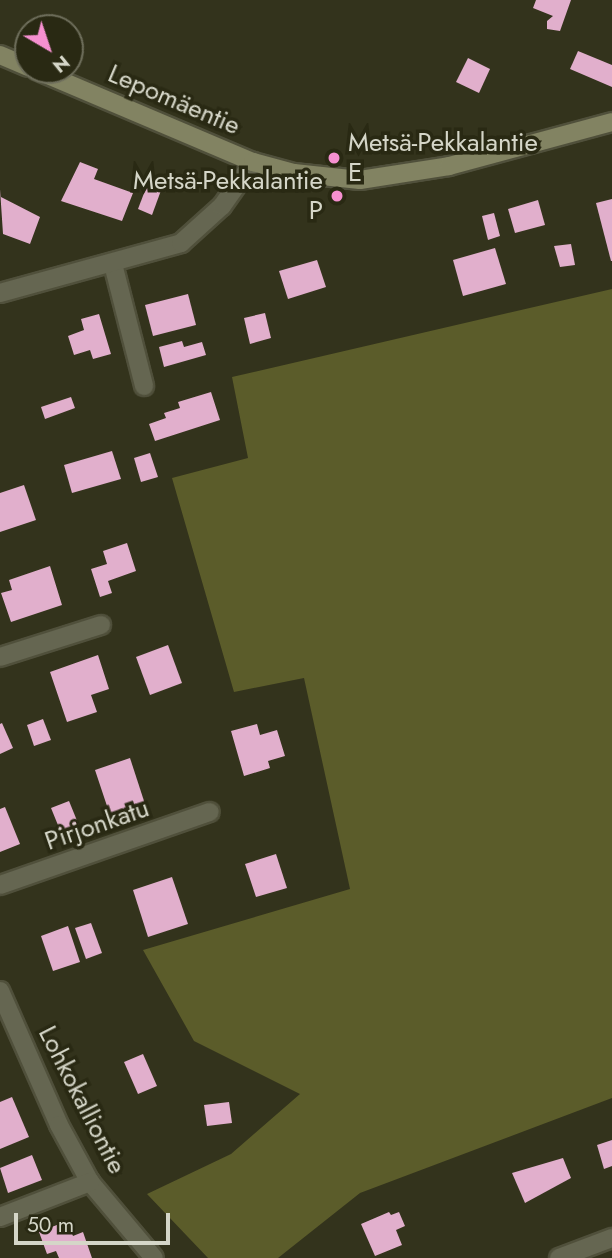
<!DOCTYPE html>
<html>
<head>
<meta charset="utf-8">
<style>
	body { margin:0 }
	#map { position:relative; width:612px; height:1258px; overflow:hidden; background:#33331c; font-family:Jost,sans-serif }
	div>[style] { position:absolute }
	.forest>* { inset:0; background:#5b5c2a }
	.building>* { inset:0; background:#e1afcc }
	.roads { filter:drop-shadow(2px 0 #50503b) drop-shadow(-2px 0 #50503b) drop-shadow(0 2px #50503b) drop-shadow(0 -2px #50503b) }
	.street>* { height:18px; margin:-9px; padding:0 9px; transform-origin:9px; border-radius:9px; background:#656651 }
	.secondary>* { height:18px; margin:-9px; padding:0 9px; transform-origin:9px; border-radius:9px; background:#828362 }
	.dots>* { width:19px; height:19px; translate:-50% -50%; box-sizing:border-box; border:4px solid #292913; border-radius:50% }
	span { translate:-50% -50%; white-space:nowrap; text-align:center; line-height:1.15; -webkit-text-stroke:7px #292913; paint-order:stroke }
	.street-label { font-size:26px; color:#d5d6c8 }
	.poi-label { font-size:26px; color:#d5d6c8 }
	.left { translate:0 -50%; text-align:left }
	.right { translate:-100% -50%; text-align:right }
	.north { position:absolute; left:14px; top:14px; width:70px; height:70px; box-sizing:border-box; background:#292913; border:2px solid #6e6e5b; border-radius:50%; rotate:141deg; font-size:19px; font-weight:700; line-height:28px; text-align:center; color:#d5d6c8 }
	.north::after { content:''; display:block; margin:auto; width:24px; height:32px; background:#f690d0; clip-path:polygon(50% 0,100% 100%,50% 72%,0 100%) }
	.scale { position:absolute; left:14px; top:1213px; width:156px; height:32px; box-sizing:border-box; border:4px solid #d5d6c8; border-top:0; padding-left:9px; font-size:21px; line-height:24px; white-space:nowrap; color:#d5d6c8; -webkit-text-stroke:5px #292913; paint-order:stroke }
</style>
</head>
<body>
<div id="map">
	<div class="forest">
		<i style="clip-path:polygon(612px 289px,612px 1098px,360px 1193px,278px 1258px,208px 1258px,147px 1194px,231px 1154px,300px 1094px,194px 1041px,143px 950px,350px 889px,304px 678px,234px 692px,172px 478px,248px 458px,232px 377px)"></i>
	</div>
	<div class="building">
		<i style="clip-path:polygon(536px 0,571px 0,560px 31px,547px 29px,547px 21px,553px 16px,533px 8px)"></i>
		<i style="clip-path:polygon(578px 51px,612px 65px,612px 87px,570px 69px)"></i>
		<i style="clip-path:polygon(468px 58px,490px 69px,479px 93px,456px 82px)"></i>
		<i style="clip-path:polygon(80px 162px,98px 169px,94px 179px,133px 193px,122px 221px,61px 201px)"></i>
		<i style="clip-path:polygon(149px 180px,163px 185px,152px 215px,138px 209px)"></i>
		<i style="clip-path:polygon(0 189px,1px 197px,40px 217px,30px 244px,3px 234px)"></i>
		<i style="clip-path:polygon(612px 199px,612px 261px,611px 261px,596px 203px)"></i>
		<i style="clip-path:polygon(538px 200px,545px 225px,515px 233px,508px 209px)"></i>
		<i style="clip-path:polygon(494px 213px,500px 236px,488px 240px,482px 216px)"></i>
		<i style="clip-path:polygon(571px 244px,575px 265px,560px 267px,554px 246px)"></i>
		<i style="clip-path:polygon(495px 248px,506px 284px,463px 296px,453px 260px)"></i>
		<i style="clip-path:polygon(317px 260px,326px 287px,288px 299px,279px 271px)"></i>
		<i style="clip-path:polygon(188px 294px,196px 325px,153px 336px,145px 305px)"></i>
		<i style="clip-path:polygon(265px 313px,271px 338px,250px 344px,244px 318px)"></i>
		<i style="clip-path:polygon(99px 314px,111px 354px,93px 359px,90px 350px,74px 355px,68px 336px,84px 330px,81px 319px)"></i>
		<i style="clip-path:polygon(182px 341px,184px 347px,202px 342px,206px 355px,164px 367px,159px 347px)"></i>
		<i style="clip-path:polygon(211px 392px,220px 420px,155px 441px,149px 424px,166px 418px,164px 413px,180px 408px,178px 402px)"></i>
		<i style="clip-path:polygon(71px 397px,75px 408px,45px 419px,41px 407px)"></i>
		<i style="clip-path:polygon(112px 451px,121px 479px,72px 493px,64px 465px)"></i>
		<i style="clip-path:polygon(150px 453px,158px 477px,141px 482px,134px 458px)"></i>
		<i style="clip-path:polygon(24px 485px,36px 520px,0 532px,0 493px)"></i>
		<i style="clip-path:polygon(127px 543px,136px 571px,108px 581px,112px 593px,100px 597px,91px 569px,107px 564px,103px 551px)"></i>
		<i style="clip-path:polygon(50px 566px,62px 605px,11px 622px,1px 593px,12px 590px,9px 580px)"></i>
		<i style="clip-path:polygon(168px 645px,182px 683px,150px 695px,136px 657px)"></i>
		<i style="clip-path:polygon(98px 655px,109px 689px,91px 695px,97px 712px,67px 722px,50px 672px)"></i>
		<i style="clip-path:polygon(43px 719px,51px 740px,34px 746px,27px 725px)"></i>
		<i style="clip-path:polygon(2px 723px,13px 748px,0 754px,0 724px)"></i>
		<i style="clip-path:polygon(257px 724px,260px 735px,277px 730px,285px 756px,268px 761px,270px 768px,244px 776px,231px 731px)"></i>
		<i style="clip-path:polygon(130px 758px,145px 804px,110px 815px,95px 770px)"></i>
		<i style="clip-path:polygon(69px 801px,80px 828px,62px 835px,51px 808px)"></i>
		<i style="clip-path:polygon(5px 807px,20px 844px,0 852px,0 809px)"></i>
		<i style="clip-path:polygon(276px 854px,287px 888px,256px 897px,245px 864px)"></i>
		<i style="clip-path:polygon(172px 877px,188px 924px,148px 937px,133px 890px)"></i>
		<i style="clip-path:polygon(91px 923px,102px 953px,86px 959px,75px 928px)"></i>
		<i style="clip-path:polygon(68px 926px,80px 962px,53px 971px,41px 936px)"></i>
		<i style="clip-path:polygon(143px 1054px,157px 1086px,138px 1094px,124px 1062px)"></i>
		<i style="clip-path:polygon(12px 1097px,29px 1137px,0 1149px,0 1102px)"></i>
		<i style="clip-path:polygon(229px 1102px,232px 1123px,207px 1126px,204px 1105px)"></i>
		<i style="clip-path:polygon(612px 1140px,612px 1166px,604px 1169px,597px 1145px)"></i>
		<i style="clip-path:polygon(32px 1155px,42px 1180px,8px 1193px,0 1168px)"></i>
		<i style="clip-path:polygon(563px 1158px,571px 1178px,525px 1203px,512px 1173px)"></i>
		<i style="clip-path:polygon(389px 1212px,391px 1215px,399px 1212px,405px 1226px,396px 1230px,402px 1245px,375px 1256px,361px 1224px)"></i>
		<i style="clip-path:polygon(67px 1221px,73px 1236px,83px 1232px,92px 1258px,59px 1258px,56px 1251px,47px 1254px,39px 1232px)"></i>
	</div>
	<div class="roads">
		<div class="street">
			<i style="left:113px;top:264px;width:126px;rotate:75.7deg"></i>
			<i style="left:0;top:293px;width:188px;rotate:-15.4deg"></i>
			<i style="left:181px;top:243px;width:55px;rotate:-42.1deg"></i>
			<i style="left:222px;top:206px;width:54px;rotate:-54.8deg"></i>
			<i style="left:0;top:657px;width:106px;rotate:-17.6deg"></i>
			<i style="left:0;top:885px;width:222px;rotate:-19.2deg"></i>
			<i style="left:0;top:991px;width:146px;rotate:66.2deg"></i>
			<i style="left:59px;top:1125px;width:65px;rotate:61.5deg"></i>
			<i style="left:90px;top:1182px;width:99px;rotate:49.9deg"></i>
			<i style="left:0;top:1217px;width:97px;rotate:-21.3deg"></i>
			<i style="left:559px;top:1258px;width:57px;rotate:-20.7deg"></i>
		</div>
		<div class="secondary">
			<i style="left:0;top:55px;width:30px;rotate:23deg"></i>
			<i style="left:36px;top:70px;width:236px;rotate:23deg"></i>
			<i style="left:253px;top:162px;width:42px;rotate:15deg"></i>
			<i style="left:294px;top:173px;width:66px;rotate:6.1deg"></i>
			<i style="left:360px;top:180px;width:90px;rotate:-8.9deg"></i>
			<i style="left:449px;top:166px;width:169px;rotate:-15.1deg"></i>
		</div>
	</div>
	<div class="dots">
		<i style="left:334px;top:158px;background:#f690d0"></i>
		<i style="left:337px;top:196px;background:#f690d0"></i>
	</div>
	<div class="street-label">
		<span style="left:174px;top:100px;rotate:23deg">Lepomäentie</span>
		<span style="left:97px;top:825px;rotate:-19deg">Pirjonkatu</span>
		<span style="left:82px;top:1100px;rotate:63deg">Lohkokalliontie</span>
	</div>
	<div class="poi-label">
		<span class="left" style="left:348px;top:158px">Metsä-Pekkalantie<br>E</span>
		<span class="right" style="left:323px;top:196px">Metsä-Pekkalantie<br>P</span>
	</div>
	<div class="north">N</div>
	<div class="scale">50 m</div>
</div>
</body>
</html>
